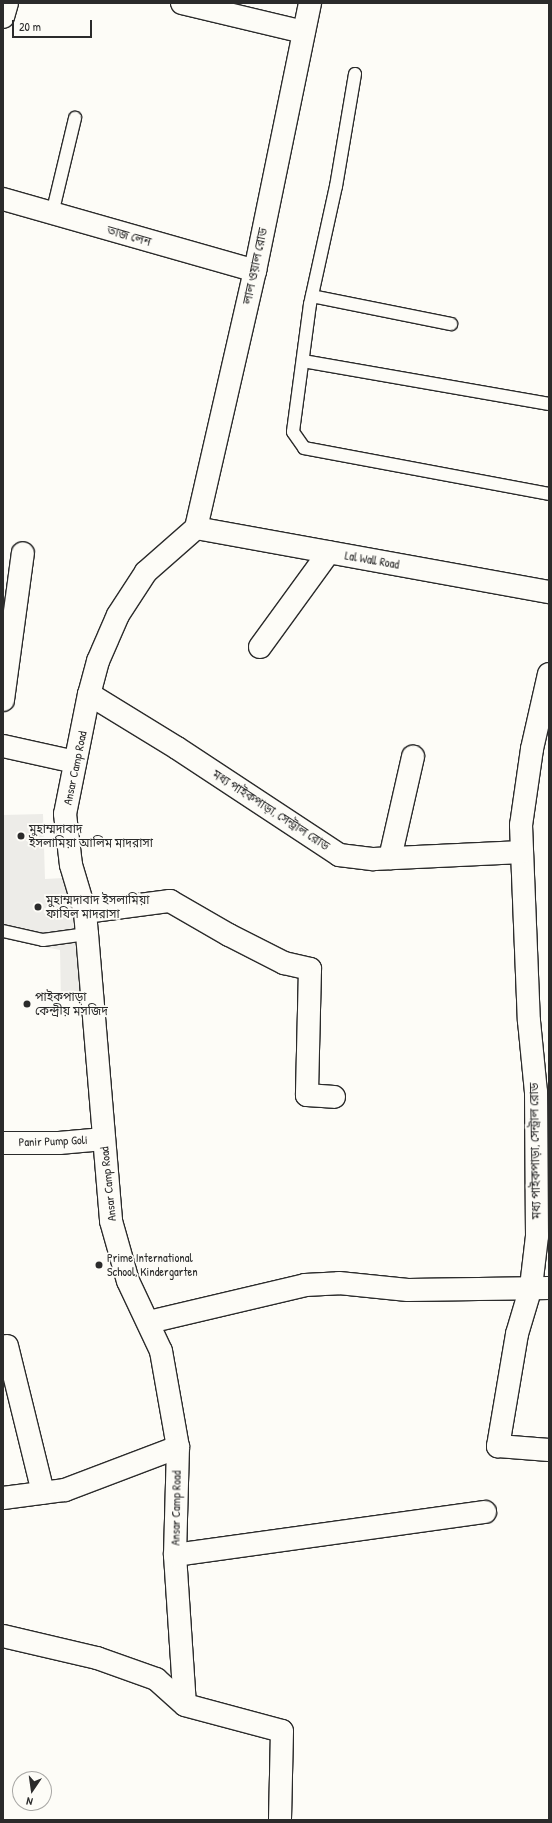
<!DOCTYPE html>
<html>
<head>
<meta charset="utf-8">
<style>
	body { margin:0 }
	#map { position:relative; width:552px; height:1823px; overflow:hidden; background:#fdfcf7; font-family:"Patrick Hand","Noto Sans Bengali",sans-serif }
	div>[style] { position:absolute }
	.built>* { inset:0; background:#edece8 }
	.roads { filter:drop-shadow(1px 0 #2b2b2b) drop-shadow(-1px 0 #2b2b2b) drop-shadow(0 1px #2b2b2b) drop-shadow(0 -1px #2b2b2b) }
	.service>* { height:12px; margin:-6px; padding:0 6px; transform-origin:6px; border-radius:6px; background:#fdfcf7 }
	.minor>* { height:22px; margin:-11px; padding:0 11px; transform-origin:11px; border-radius:11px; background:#fdfcf7 }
	.dots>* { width:11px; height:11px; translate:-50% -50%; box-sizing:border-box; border:2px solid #fdfcf7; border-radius:50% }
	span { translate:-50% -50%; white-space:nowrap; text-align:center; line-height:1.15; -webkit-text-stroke:3.5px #fdfcf7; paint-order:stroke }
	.street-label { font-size:12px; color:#2b2b2b }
	.poi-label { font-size:12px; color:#2b2b2b }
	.left { translate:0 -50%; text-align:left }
	.frame { position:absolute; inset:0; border:4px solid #2b2b2b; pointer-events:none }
	.north { position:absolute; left:12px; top:1771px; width:40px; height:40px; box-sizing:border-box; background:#fdfcf7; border:1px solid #a9a8a5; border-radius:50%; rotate:193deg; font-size:11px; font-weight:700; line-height:16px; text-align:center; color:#2b2b2b }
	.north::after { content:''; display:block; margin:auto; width:14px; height:18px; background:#2b2b2b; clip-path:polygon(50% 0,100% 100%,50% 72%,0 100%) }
	.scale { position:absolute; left:12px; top:20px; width:80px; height:18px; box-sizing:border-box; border:2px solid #2b2b2b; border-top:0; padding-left:5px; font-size:12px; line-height:14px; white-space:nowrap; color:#2b2b2b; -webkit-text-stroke:3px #fdfcf7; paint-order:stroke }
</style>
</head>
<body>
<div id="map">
	<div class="built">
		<i style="clip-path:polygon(43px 814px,45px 879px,63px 878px,80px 935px,86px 1001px,61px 999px,60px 950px,3px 939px,3px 815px)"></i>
	</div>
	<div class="roads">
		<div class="service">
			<i style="left:355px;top:74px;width:114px;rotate:99.6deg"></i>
			<i style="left:336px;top:186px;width:121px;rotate:102.4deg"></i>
			<i style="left:310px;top:304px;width:129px;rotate:97.6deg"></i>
			<i style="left:293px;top:432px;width:19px;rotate:55deg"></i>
			<i style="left:304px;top:448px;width:249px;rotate:10.6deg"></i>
			<i style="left:52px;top:214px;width:99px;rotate:-76.5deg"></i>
			<i style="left:312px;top:296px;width:142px;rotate:11.4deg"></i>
			<i style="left:303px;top:361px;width:250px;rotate:9.9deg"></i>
			<i style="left:3px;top:931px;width:41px;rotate:12.7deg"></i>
			<i style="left:43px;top:940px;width:44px;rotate:-7.8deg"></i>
		</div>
		<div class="minor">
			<i style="left:182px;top:3px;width:125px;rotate:13.4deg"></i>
			<i style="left:3px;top:17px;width:15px;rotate:-74deg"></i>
			<i style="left:3px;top:199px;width:262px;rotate:15.9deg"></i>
			<i style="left:196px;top:528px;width:67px;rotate:138.7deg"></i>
			<i style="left:146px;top:572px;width:51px;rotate:123.1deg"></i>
			<i style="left:118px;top:615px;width:50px;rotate:113.5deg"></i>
			<i style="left:98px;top:661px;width:34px;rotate:105deg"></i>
			<i style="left:89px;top:694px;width:122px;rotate:101.3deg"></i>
			<i style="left:65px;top:814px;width:51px;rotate:83.3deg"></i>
			<i style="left:71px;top:865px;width:49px;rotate:73.4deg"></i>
			<i style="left:85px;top:912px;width:22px;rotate:85deg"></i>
			<i style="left:87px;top:934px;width:288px;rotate:85.2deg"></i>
			<i style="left:111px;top:1221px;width:62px;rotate:74.2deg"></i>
			<i style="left:128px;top:1281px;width:77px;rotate:64.8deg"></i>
			<i style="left:161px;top:1351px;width:97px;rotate:80deg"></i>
			<i style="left:178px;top:1447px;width:108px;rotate:91.6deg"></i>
			<i style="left:175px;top:1555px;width:150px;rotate:86.2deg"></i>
			<i style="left:185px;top:1705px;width:100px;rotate:15deg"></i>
			<i style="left:282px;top:1731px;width:89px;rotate:91.3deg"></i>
			<i style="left:196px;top:528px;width:264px;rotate:-77.1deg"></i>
			<i style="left:255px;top:271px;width:274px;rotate:-78.4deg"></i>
			<i style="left:196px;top:528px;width:359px;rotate:10.3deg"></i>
			<i style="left:260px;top:647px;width:117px;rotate:-54deg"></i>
			<i style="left:549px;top:674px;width:77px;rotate:102.8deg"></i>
			<i style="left:532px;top:749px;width:77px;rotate:98.2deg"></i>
			<i style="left:521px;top:825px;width:196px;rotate:87.7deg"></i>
			<i style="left:529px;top:1021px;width:71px;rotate:84.4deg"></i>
			<i style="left:536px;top:1092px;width:144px;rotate:89.6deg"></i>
			<i style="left:537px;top:1236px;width:51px;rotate:96.7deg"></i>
			<i style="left:531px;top:1287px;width:49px;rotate:106.6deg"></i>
			<i style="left:517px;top:1334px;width:114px;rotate:99.6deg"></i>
			<i style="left:498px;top:1446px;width:51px;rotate:4.5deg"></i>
			<i style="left:89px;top:694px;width:103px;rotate:31.5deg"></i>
			<i style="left:177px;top:748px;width:194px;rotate:33.4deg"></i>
			<i style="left:339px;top:855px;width:35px;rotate:7deg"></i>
			<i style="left:374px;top:859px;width:148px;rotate:-2.7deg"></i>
			<i style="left:3px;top:700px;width:148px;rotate:-82.3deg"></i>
			<i style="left:3px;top:746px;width:74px;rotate:12.5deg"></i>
			<i style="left:390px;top:858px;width:104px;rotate:-77.2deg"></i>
			<i style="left:85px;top:912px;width:86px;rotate:-7.4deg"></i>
			<i style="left:170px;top:901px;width:68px;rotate:30deg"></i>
			<i style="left:229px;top:935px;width:62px;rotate:27deg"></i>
			<i style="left:284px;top:963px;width:27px;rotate:13deg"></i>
			<i style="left:310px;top:969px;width:126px;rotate:91.4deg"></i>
			<i style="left:307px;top:1095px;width:27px;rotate:4deg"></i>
			<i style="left:3px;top:1143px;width:56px"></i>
			<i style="left:59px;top:1143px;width:45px;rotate:-5.1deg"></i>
			<i style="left:149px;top:1322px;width:160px;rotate:-13.3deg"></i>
			<i style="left:305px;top:1285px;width:34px;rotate:-3deg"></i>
			<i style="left:339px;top:1283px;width:69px;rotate:5.8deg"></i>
			<i style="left:408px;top:1290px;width:141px;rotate:-0.8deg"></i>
			<i style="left:7px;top:1346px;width:151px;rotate:76.2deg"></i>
			<i style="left:3px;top:1498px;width:63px;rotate:-7.4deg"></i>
			<i style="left:65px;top:1490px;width:121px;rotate:-20.8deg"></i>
			<i style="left:175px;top:1555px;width:313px;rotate:-7.9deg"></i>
			<i style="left:3px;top:1636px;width:97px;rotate:13.2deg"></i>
			<i style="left:97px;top:1658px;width:63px;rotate:19.6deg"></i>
			<i style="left:156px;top:1679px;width:39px;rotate:42deg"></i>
		</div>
	</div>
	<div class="dots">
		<i style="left:21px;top:836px;background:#2b2b2b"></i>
		<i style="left:38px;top:907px;background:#2b2b2b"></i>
		<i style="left:27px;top:1004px;background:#2b2b2b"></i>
		<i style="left:99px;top:1265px;background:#2b2b2b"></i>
	</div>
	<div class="street-label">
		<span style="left:129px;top:236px;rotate:16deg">তাজ লেন</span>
		<span style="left:255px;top:266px;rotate:-78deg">লাল ওয়াল রোড</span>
		<span style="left:372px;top:560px;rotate:10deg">Lal Wall Road</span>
		<span style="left:75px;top:768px;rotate:-78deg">Ansar Camp Road</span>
		<span style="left:271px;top:810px;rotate:33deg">মধ্য পাইকপাড়া, সেন্ট্রাল রোড</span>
		<span style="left:53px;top:1141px;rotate:-2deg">Panir Pump Goli</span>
		<span style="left:535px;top:1151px;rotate:-91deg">মধ্য পাইকপাড়া, সেন্ট্রাল রোড</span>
		<span style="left:108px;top:1184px;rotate:-96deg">Ansar Camp Road</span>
		<span style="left:176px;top:1508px;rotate:-89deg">Ansar Camp Road</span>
	</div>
	<div class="poi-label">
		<span class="left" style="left:29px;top:836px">মুহাম্মদাবাদ<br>ইসলামিয়া আলিম মাদরাসা</span>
		<span class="left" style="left:46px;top:907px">মুহাম্মদাবাদ ইসলামিয়া<br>ফাযিল মাদরাসা</span>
		<span class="left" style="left:35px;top:1004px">পাইকপাড়া<br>কেন্দ্রীয় মসজিদ</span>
		<span class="left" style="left:107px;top:1265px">Prime International<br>School, Kindergarten</span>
	</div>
	<div class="frame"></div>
	<div class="north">N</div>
	<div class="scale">20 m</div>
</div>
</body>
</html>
